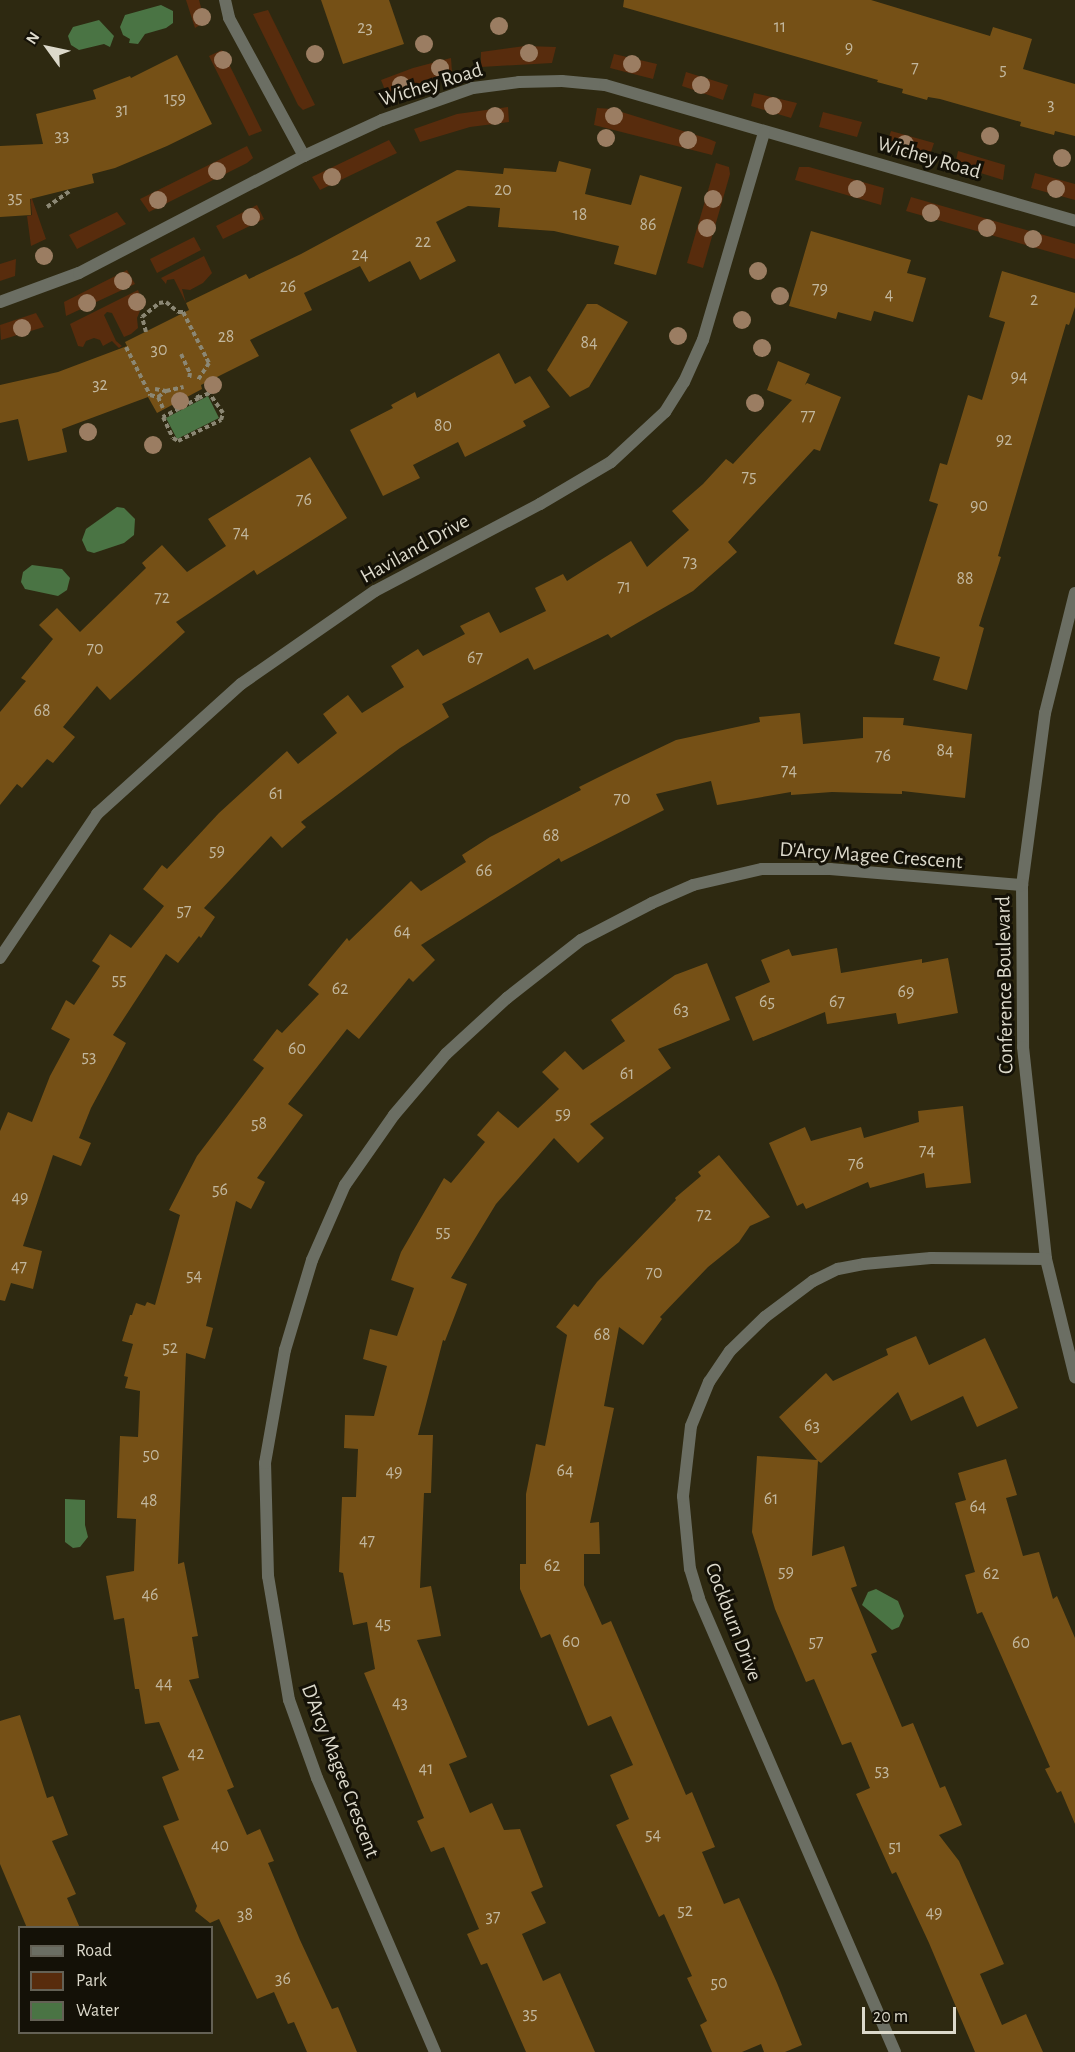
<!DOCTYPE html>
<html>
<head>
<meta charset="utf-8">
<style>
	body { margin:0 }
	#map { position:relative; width:1075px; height:2052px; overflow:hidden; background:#2e2911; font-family:"Alegreya Sans",sans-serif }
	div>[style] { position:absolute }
	.green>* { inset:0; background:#582c0d }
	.water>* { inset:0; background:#4a7444 }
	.building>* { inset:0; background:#755016 }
	.path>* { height:4px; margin-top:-2px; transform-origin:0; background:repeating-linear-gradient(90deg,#8b8774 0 4.5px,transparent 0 7.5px) }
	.minor>* { height:12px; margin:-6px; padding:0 6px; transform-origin:6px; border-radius:6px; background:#6b6e63 }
	.trees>* { width:18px; height:18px; margin:-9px; border-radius:50%; background:#9b7d62 }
	span { translate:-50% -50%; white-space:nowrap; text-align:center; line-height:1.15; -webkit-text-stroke:6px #141107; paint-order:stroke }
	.number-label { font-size:18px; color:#c2b79e }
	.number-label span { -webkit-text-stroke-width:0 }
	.street-label { font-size:21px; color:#dcd9cb }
	.legend { position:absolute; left:18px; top:1926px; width:195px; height:108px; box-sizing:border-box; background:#141107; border:2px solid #646155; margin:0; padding:8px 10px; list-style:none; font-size:18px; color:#dcd9cb }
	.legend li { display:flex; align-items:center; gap:12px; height:30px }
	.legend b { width:30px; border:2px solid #646155 }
	.north { position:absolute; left:18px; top:18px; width:60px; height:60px; -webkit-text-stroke:4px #141107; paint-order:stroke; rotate:303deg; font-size:16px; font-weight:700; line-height:24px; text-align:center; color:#dcd9cb }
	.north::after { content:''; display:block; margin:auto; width:21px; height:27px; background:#dcd9cb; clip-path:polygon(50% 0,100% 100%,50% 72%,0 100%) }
	.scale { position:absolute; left:862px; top:2007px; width:94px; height:27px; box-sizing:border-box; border:3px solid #dcd9cb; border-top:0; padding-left:8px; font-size:18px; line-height:21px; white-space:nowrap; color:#dcd9cb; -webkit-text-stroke:4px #141107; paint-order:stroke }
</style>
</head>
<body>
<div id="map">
	<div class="green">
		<i style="clip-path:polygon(186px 0,199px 0,205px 22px,195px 28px)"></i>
		<i style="clip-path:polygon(268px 10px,315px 105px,303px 110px,298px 105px,253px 14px)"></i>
		<i style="clip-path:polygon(525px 46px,556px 47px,552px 63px,481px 67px,481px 52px)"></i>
		<i style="clip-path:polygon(222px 50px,262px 131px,249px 136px,209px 56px)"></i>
		<i style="clip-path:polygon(614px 54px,657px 64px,653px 79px,610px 68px)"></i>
		<i style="clip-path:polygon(451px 58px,452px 72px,387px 95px,381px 80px,413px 68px)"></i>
		<i style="clip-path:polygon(686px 72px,728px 85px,723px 100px,682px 86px)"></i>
		<i style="clip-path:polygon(754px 93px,797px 103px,791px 118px,751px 106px)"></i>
		<i style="clip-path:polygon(508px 107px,509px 122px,470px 127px,420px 142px,414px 129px,457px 114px)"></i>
		<i style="clip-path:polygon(597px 108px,612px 109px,709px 139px,716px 142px,712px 155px,594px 125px)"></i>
		<i style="clip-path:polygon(823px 112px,862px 122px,857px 137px,819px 127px)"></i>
		<i style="clip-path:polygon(891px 131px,934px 143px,929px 158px,886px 146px)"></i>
		<i style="clip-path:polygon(389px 140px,397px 153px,320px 190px,312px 177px)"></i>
		<i style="clip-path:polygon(247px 146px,253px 158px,247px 163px,149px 212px,140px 199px)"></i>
		<i style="clip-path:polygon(958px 151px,1005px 165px,1003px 180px,955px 165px)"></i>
		<i style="clip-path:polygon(716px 163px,729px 167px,730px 174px,703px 268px,687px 263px)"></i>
		<i style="clip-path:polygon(799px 167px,809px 167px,884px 188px,881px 205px,795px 180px)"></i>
		<i style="clip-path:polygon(1035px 173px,1075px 184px,1075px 200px,1031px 188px)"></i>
		<i style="clip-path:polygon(30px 193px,46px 239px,31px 246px,27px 216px,32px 215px)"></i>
		<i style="clip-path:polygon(911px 197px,1075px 244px,1075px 259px,906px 211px)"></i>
		<i style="clip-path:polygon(257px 205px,264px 219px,223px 239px,216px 226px)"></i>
		<i style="clip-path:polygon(117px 212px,126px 224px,77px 249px,69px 235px)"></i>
		<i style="clip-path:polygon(194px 237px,201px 250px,157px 273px,150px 259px)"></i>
		<i style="clip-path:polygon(204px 256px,212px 273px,203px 283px,190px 290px,182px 289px,186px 303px,174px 279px,167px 280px,166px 284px,161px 278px)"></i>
		<i style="clip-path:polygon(16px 259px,15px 276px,0 281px,0 264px)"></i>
		<i style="clip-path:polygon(127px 270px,135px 284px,66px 316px,64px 302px)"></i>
		<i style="clip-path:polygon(138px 290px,140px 295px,135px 297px,131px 307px,140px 311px,137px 318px,138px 328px,131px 334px,124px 337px,112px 313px,107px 312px,104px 315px,116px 341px,122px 346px,119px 348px,112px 341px,103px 346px,100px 340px,94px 338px,86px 341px,83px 347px,78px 346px,70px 324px)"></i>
		<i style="clip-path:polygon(36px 313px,44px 327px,1px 340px,0 325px)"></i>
	</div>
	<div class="water">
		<i style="clip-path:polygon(161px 5px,173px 11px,173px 23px,166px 28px,145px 34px,138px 44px,129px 43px,130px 39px,123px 35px,120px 27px,125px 15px)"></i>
		<i style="clip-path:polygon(99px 20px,114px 36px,110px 47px,104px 44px,79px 50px,71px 45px,68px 36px,73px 27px)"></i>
		<i style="clip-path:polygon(208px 396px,219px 418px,177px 439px,166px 418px)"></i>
		<i style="clip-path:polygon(117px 507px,124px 508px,135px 519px,134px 535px,124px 543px,94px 553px,87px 551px,82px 540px,86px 529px)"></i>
		<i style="clip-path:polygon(32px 565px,62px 569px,70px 578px,67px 590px,58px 596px,25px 589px,21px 582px,23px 572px)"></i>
		<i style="clip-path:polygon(65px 1499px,85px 1500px,85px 1525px,88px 1537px,80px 1547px,73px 1548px,65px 1542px)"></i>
		<i style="clip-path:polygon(876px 1589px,898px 1601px,904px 1616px,899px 1627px,892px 1630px,862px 1605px,868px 1592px)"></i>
	</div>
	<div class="building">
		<i style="clip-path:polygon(321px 0,389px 0,404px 44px,343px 64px)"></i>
		<i style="clip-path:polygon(624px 0,871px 0,990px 36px,993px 27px,1032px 39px,1023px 69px,1075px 84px,1075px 136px,1055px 131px,1054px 135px,1020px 126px,1021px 122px,940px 99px,928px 97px,927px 100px,902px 93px,903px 89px,877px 82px,878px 80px,623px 7px)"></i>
		<i style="clip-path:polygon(177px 55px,212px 124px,167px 146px,115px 168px,92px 174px,94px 183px,30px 199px,31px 215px,0 217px,0 146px,43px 144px,36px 114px,96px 99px,93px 90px,130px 76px,131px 78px)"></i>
		<i style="clip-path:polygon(559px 161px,591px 169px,585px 194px,631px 205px,640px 175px,682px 187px,656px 275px,614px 264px,619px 246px,554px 231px,498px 227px,500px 208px,468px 206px,436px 222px,456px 261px,420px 280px,410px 261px,369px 282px,360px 266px,304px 293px,312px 310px,250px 340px,259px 356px,201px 385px,202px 389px,157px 413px,148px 397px,62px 429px,67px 452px,28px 461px,18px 419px,0 423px,0 385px,58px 372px,127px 346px,125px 342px,189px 310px,186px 303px,246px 274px,249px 279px,301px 254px,457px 170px,503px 174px,504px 168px,556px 172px)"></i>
		<i style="clip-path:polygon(811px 231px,911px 260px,907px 273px,926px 278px,913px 322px,874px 311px,871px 321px,838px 312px,836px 319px,789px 306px)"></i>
		<i style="clip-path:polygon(1002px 271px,1075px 293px,1075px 307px,1069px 325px,1066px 324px,998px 556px,1001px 557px,979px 626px,984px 628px,967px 690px,933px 680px,940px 657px,894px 644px,938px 504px,929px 501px,940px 463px,947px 465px,968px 395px,982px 400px,1005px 322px,989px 317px)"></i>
		<i style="clip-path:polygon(587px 304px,597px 304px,628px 322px,589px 387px,570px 397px,547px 370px)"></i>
		<i style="clip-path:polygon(499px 353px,515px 384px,530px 376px,550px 407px,523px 421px,526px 426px,465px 457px,458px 442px,413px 465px,420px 478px,383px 496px,350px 430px,393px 408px,391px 405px,415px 392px,417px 398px)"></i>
		<i style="clip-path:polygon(778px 361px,810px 374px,805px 385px,807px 383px,841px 397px,820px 451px,814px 449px,728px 542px,737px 552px,693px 591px,611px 638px,608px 634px,534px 670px,528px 658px,442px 704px,449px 717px,400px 748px,301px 822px,306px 827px,282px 848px,271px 836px,204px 908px,215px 917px,201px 938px,199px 936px,178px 963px,166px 954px,113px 1035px,126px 1043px,91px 1108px,79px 1138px,91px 1143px,81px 1166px,53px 1155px,23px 1246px,42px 1251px,33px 1289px,11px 1283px,5px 1301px,0 1300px,0 1131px,8px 1112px,32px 1122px,50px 1076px,70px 1039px,51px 1029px,66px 1000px,74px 1005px,100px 966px,92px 961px,110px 934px,131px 948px,164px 906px,143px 889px,162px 865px,167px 869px,219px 813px,287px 751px,298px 764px,337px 733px,323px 714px,348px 695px,362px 713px,404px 687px,391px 666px,418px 649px,423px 656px,465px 634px,460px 626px,489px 612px,500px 633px,546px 611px,535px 588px,563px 574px,567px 581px,631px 541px,647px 567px,689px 530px,672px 511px,703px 484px,726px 459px,733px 464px,792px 400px,767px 390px)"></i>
		<i style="clip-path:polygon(310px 457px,347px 518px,257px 575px,254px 570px,176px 622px,185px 632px,110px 700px,97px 686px,63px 727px,75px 737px,53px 763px,47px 759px,22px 788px,17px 784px,0 805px,0 712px,26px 681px,21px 678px,53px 639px,39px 625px,57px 608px,80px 632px,146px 568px,142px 563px,162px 545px,187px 572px,226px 546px,208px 519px)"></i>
		<i style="clip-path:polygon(800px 713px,803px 744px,863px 738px,863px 717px,904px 718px,903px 725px,972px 734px,965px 798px,902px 791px,902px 794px,832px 792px,791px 795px,791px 792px,717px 805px,711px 781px,656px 794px,664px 810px,561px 862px,559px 858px,421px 945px,435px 960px,413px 982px,409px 978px,359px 1039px,347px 1029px,288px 1104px,303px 1115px,257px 1178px,265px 1182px,251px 1209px,236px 1201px,206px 1326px,213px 1328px,205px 1359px,186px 1353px,178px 1564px,184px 1562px,198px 1636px,192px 1637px,199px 1678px,189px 1680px,234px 1787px,227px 1790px,247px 1835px,260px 1829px,274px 1861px,268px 1863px,300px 1940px,332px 2009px,338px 2007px,357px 2052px,307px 2052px,294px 2022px,288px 2024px,274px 1992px,257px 1999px,219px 1919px,210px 1923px,195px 1911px,197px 1906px,163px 1826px,179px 1820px,162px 1777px,179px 1770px,159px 1722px,145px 1724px,139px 1689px,135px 1689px,124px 1618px,114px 1620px,106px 1576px,134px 1571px,136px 1519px,117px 1518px,120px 1436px,138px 1437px,140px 1391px,125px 1388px,128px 1377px,124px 1376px,133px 1344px,122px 1341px,130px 1315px,132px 1315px,136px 1303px,145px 1306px,147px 1302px,155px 1305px,180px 1215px,169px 1210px,197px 1156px,264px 1068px,253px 1060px,277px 1029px,282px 1033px,319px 994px,308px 985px,347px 938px,349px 941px,411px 881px,421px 891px,466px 862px,462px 855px,490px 837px,581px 790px,579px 787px,613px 770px,676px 740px,760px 722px,759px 717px)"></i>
		<i style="clip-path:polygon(837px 948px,841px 973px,922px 959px,922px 963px,948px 958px,958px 1013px,898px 1024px,896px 1013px,827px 1024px,825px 1012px,753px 1041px,735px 997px,770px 982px,761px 960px,789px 949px,792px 956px)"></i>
		<i style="clip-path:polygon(707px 963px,730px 1020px,658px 1049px,671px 1068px,590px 1124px,604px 1138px,578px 1163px,554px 1138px,496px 1204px,451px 1278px,467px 1284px,445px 1341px,443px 1340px,418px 1435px,433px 1435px,431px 1493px,424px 1493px,420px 1588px,431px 1586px,441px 1636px,417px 1640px,467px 1757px,449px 1764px,470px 1813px,492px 1803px,504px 1830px,520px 1829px,543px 1887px,531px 1892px,546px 1923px,522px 1934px,543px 1981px,560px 1973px,595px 2052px,526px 2052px,487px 1963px,481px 1965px,467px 1934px,479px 1929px,444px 1847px,431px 1852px,417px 1821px,424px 1818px,364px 1673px,375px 1669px,367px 1622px,353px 1625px,343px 1573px,339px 1572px,342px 1497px,356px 1497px,358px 1449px,344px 1448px,345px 1415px,374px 1416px,387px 1366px,363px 1359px,370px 1329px,397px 1336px,414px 1288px,391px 1280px,401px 1252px,444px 1178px,451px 1183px,485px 1142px,477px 1135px,498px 1111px,518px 1128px,559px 1089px,542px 1072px,565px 1051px,583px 1070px,625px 1041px,611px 1020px,675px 975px)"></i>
		<i style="clip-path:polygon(963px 1106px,971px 1183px,926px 1188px,924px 1173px,870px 1188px,868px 1182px,806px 1209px,803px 1203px,797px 1206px,769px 1143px,805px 1127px,811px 1141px,861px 1127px,864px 1138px,919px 1122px,918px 1111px)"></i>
		<i style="clip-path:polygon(719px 1155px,770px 1217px,750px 1226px,739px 1242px,708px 1267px,660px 1317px,662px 1319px,643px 1345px,619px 1327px,604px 1406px,614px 1408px,590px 1523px,599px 1522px,600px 1554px,584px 1554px,584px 1585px,602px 1625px,611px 1621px,686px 1795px,692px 1792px,715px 1847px,702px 1852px,724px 1904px,739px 1898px,777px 1983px,802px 2045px,785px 2052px,764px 2052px,761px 2044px,742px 2052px,712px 2052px,700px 2025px,707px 2021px,687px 1978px,692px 1976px,664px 1914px,659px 1917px,616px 1825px,629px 1819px,610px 1775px,633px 1765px,611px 1716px,588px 1726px,550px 1634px,541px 1638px,520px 1589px,520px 1564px,526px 1564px,526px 1494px,536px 1444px,545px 1446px,567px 1335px,556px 1327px,574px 1304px,578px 1307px,597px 1282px,676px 1200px,675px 1198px,701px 1176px,698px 1172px)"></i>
		<i style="clip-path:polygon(916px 1336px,929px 1365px,985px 1338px,1018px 1408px,977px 1427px,963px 1396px,911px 1421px,898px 1392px,821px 1463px,818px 1461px,812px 1556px,844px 1546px,857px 1586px,851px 1588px,877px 1652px,871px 1654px,902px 1727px,913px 1723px,940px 1788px,945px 1786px,962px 1825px,939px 1835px,959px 1861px,1004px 1964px,980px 1974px,1002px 2025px,1026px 2014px,1043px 2052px,975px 2052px,929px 1943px,896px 1872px,892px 1874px,856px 1794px,870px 1788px,851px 1742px,842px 1745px,814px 1679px,806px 1682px,775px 1609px,752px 1532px,757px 1456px,817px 1460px,779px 1417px,826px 1373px,833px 1381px,888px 1355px,886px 1349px)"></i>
		<i style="clip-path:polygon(1006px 1459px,1017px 1495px,1006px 1498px,1023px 1556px,1039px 1552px,1053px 1599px,1057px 1596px,1075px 1638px,1075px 1824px,1061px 1791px,1057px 1793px,1045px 1769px,1050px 1767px,982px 1612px,977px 1614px,965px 1575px,975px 1572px,955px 1503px,966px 1500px,958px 1473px)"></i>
		<i style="clip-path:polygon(20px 1715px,47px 1798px,53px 1796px,68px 1835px,52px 1841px,76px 1894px,67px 1898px,80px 1928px,27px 1928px,0 1864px,0 1721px)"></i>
	</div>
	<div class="path">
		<i style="left:47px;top:207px;width:29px;rotate:-35deg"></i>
		<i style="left:146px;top:332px;width:16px;rotate:-105deg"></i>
		<i style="left:142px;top:317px;width:22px;rotate:-39deg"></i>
		<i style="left:159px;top:303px;width:7px;rotate:-8deg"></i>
		<i style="left:166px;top:302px;width:16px;rotate:40deg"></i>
		<i style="left:178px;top:312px;width:5px"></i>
		<i style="left:183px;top:312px;width:57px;rotate:63deg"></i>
		<i style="left:209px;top:363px;width:20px;rotate:123deg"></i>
		<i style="left:126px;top:347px;width:54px;rotate:63.4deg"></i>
		<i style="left:150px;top:395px;width:8px;rotate:14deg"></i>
		<i style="left:158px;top:397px;width:10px;rotate:-37deg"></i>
		<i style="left:166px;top:391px;width:18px;rotate:-13deg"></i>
		<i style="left:181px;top:354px;width:21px;rotate:65deg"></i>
		<i style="left:190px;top:373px;width:6px;rotate:99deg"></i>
		<i style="left:155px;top:389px;width:11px;rotate:10deg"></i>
		<i style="left:197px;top:395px;width:4px;rotate:56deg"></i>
		<i style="left:199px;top:398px;width:41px;rotate:152.2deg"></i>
		<i style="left:163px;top:417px;width:23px;rotate:65deg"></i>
		<i style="left:173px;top:438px;width:6px;rotate:31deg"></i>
		<i style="left:178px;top:441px;width:48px;rotate:-26deg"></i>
		<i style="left:221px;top:420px;width:7px;rotate:-74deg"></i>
		<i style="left:223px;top:413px;width:24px;rotate:-125deg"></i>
		<i style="left:209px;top:393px;width:11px;rotate:153deg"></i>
		<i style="left:158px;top:397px;width:12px;rotate:66deg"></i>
	</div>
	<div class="minor">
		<i style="left:225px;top:0;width:18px;rotate:77deg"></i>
		<i style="left:229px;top:18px;width:157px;rotate:61.5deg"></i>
		<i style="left:0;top:302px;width:84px;rotate:-20.2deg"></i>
		<i style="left:79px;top:273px;width:254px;rotate:-27.5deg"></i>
		<i style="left:304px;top:156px;width:86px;rotate:-24.8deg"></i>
		<i style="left:382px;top:120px;width:96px;rotate:-19.4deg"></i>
		<i style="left:473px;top:88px;width:46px;rotate:-7.4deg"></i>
		<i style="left:519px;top:82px;width:43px;rotate:-1.3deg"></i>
		<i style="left:562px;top:81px;width:43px;rotate:5.3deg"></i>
		<i style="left:605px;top:85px;width:489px;rotate:16.1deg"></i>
		<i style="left:1075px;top:593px;width:124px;rotate:104deg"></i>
		<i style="left:1045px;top:713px;width:174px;rotate:97.6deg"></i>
		<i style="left:1022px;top:885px;width:162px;rotate:89.6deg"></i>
		<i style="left:1023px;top:1047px;width:213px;rotate:83.8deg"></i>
		<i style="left:1046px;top:1259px;width:122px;rotate:76.2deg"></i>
		<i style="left:0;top:958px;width:174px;rotate:-56deg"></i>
		<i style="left:97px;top:814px;width:194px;rotate:-42.1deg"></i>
		<i style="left:241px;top:684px;width:163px;rotate:-34.8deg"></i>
		<i style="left:375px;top:591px;width:187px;rotate:-27.8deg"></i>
		<i style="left:540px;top:504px;width:82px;rotate:-30.6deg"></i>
		<i style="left:611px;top:462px;width:74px;rotate:-42.8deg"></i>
		<i style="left:665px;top:412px;width:36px;rotate:-58deg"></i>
		<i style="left:684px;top:382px;width:46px;rotate:-65.7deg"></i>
		<i style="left:703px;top:340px;width:216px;rotate:-73.6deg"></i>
		<i style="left:435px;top:2052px;width:298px;rotate:-113.3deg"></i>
		<i style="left:317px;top:1778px;width:83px;rotate:-109.7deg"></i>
		<i style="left:289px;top:1700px;width:126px;rotate:-99.6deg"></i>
		<i style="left:268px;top:1576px;width:113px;rotate:-91.5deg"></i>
		<i style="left:265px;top:1463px;width:115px;rotate:-80deg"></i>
		<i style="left:285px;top:1350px;width:94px;rotate:-73.3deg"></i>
		<i style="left:312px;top:1260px;width:82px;rotate:-66.3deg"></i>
		<i style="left:345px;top:1185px;width:85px;rotate:-55deg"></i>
		<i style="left:394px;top:1115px;width:80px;rotate:-49.6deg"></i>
		<i style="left:446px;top:1054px;width:83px;rotate:-42.6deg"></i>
		<i style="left:507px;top:998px;width:94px;rotate:-38.1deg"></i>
		<i style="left:581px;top:940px;width:80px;rotate:-27.5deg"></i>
		<i style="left:652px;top:903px;width:45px;rotate:-23.7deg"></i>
		<i style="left:693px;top:885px;width:71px;rotate:-13.1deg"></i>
		<i style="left:762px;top:869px;width:68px"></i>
		<i style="left:830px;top:869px;width:193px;rotate:4.8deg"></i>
		<i style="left:895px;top:2052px;width:495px;rotate:-113.4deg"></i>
		<i style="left:699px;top:1598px;width:30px;rotate:-107deg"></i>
		<i style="left:690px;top:1569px;width:73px;rotate:-95.5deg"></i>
		<i style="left:683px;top:1496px;width:70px;rotate:-83.5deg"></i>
		<i style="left:691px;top:1426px;width:48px;rotate:-67.8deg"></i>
		<i style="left:709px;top:1382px;width:37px;rotate:-56deg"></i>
		<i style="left:730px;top:1351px;width:49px;rotate:-44.2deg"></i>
		<i style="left:765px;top:1317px;width:60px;rotate:-36.9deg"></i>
		<i style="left:813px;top:1281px;width:28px;rotate:-26deg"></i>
		<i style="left:838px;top:1269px;width:26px;rotate:-11deg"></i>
		<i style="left:864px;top:1264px;width:67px;rotate:-5.1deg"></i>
		<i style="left:931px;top:1258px;width:115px;rotate:0.5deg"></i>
	</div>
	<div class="trees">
		<i style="left:202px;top:17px"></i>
		<i style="left:499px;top:26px"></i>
		<i style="left:424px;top:44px"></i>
		<i style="left:529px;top:53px"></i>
		<i style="left:315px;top:54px"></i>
		<i style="left:223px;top:60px"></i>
		<i style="left:632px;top:64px"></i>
		<i style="left:440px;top:68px"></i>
		<i style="left:401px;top:85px"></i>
		<i style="left:701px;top:85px"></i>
		<i style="left:773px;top:106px"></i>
		<i style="left:495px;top:116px"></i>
		<i style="left:614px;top:116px"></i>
		<i style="left:990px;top:136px"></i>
		<i style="left:606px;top:138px"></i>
		<i style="left:688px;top:140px"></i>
		<i style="left:905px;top:144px"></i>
		<i style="left:1062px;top:158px"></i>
		<i style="left:217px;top:171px"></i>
		<i style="left:332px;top:177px"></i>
		<i style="left:857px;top:189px"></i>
		<i style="left:1056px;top:189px"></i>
		<i style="left:713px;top:199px"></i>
		<i style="left:158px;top:200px"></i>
		<i style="left:931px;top:213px"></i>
		<i style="left:251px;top:217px"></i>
		<i style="left:707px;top:228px"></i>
		<i style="left:987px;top:228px"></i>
		<i style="left:1033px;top:239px"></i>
		<i style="left:44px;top:256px"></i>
		<i style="left:758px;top:271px"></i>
		<i style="left:123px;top:281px"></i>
		<i style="left:780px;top:296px"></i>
		<i style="left:137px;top:302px"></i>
		<i style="left:87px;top:303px"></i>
		<i style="left:742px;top:320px"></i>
		<i style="left:22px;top:328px"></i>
		<i style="left:678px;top:336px"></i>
		<i style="left:762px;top:348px"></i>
		<i style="left:213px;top:385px"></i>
		<i style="left:180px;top:401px"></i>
		<i style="left:755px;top:403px"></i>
		<i style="left:88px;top:432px"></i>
		<i style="left:153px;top:445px"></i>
	</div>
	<div class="number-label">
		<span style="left:780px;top:27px">11</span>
		<span style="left:365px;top:28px">23</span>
		<span style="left:849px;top:48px">9</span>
		<span style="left:915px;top:68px">7</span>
		<span style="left:1003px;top:70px">5</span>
		<span style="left:175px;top:99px">159</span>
		<span style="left:1051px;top:105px">3</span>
		<span style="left:122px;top:110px">31</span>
		<span style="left:62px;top:136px">33</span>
		<span style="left:503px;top:190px">20</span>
		<span style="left:15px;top:198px">35</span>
		<span style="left:580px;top:215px">18</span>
		<span style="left:648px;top:225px">86</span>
		<span style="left:423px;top:242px">22</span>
		<span style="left:360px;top:255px">24</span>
		<span style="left:288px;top:287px">26</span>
		<span style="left:820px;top:289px">79</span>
		<span style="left:889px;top:295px">4</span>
		<span style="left:1034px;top:300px">2</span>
		<span style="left:226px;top:337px">28</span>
		<span style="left:589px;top:343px">84</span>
		<span style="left:159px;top:350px">30</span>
		<span style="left:1019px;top:377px">94</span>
		<span style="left:100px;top:385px">32</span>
		<span style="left:808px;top:416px">77</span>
		<span style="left:443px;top:426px">80</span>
		<span style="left:1004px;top:440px">92</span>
		<span style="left:749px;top:477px">75</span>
		<span style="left:304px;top:500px">76</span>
		<span style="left:979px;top:506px">90</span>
		<span style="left:241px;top:533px">74</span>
		<span style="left:690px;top:562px">73</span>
		<span style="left:965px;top:579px">88</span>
		<span style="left:624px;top:587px">71</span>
		<span style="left:162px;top:598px">72</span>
		<span style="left:95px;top:649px">70</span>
		<span style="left:475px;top:658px">67</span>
		<span style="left:42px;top:711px">68</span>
		<span style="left:945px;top:751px">84</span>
		<span style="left:883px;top:756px">76</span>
		<span style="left:789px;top:771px">74</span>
		<span style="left:276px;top:794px">61</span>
		<span style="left:622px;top:799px">70</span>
		<span style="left:551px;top:836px">68</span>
		<span style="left:217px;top:851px">59</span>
		<span style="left:484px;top:871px">66</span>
		<span style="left:184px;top:911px">57</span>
		<span style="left:402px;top:932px">64</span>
		<span style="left:119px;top:980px">55</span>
		<span style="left:340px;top:989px">62</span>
		<span style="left:906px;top:992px">69</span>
		<span style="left:767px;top:1002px">65</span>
		<span style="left:837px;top:1002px">67</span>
		<span style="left:681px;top:1010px">63</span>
		<span style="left:297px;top:1049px">60</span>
		<span style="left:89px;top:1057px">53</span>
		<span style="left:627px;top:1074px">61</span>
		<span style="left:563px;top:1114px">59</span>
		<span style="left:259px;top:1124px">58</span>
		<span style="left:927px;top:1151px">74</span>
		<span style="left:856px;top:1164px">76</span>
		<span style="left:220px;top:1190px">56</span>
		<span style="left:20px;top:1198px">49</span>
		<span style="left:704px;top:1215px">72</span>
		<span style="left:443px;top:1232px">55</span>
		<span style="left:19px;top:1267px">47</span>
		<span style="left:654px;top:1273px">70</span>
		<span style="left:194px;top:1276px">54</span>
		<span style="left:602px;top:1335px">68</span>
		<span style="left:170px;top:1348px">52</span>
		<span style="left:812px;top:1426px">63</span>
		<span style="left:151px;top:1455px">50</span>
		<span style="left:565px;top:1471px">64</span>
		<span style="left:394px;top:1472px">49</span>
		<span style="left:771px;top:1499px">61</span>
		<span style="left:149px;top:1501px">48</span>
		<span style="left:978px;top:1507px">64</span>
		<span style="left:367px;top:1541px">47</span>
		<span style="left:552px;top:1566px">62</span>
		<span style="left:786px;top:1572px">59</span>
		<span style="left:991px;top:1574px">62</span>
		<span style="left:150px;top:1595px">46</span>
		<span style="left:383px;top:1624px">45</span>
		<span style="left:571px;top:1642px">60</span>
		<span style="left:816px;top:1642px">57</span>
		<span style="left:1021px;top:1643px">60</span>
		<span style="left:164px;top:1684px">44</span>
		<span style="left:400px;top:1703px">43</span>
		<span style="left:196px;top:1754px">42</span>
		<span style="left:426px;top:1769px">41</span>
		<span style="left:882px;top:1771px">53</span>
		<span style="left:653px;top:1835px">54</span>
		<span style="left:220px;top:1846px">40</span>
		<span style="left:895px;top:1847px">51</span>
		<span style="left:685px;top:1911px">52</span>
		<span style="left:934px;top:1913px">49</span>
		<span style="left:245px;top:1915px">38</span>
		<span style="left:493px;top:1917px">37</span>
		<span style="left:283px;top:1979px">36</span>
		<span style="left:719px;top:1983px">50</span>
		<span style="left:530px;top:2014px">35</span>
	</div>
	<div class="street-label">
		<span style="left:431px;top:85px;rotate:-17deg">Wichey Road</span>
		<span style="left:929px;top:158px;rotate:16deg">Wichey Road</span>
		<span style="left:415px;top:549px;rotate:-29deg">Haviland Drive</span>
		<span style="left:871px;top:856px;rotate:4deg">D'Arcy Magee Crescent</span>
		<span style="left:1005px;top:985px;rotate:-91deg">Conference Boulevard</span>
		<span style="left:733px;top:1622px;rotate:69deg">Cockburn Drive</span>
		<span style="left:340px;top:1771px;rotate:69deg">D'Arcy Magee Crescent</span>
	</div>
	<ul class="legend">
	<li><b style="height:8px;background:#6b6e63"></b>Road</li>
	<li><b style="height:16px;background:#582c0d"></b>Park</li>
	<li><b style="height:16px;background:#4a7444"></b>Water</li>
	</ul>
	<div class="north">N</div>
	<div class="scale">20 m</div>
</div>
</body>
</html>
